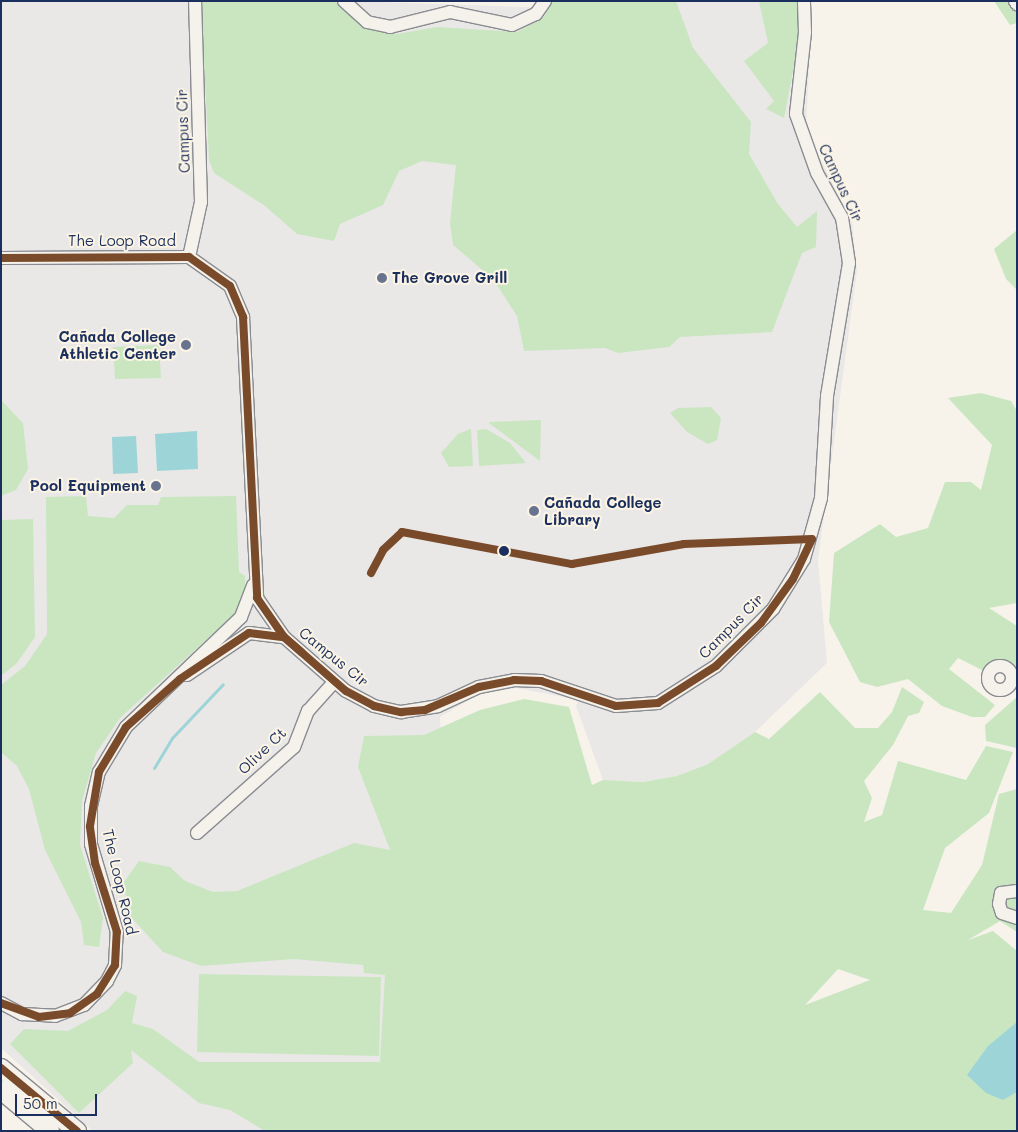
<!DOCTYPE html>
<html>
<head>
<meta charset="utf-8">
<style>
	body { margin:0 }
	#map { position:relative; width:1018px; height:1132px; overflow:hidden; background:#f7f3ea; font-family:Mali,sans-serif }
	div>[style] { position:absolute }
	.built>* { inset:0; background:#e9e8e6 }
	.green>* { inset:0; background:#c9e6c1 }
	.water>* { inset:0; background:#9dd4d8 }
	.stream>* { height:3px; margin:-1.5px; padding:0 1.5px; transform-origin:1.5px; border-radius:1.5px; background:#9dd4d8 }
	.roads { filter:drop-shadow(1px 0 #8a8c91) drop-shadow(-1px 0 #8a8c91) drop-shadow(0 1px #8a8c91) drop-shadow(0 -1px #8a8c91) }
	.minor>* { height:12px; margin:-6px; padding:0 6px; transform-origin:6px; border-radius:6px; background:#f5f2ec }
	.minor>.ring { margin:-6px; padding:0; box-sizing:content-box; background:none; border:12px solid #f5f2ec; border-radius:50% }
	.secondary>* { height:18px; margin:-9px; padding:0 9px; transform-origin:9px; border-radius:9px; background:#f5f2ec }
	.bus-1>* { height:8px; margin:-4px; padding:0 4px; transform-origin:4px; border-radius:4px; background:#7a4b2a }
	.dots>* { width:14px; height:14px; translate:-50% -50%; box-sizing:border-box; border:2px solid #fcf5e5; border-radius:50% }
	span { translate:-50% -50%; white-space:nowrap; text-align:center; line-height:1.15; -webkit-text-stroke:4px #fcf5e5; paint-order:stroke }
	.street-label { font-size:15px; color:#1b2f5e }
	.poi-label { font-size:15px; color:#1b2f5e; font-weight:700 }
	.left { translate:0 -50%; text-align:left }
	.right { translate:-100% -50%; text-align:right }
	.frame { position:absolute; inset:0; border:2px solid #1b2f5e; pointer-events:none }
	.scale { position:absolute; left:15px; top:1094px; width:82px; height:22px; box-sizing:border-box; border:2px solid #1b2f5e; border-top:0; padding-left:6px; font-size:15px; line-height:18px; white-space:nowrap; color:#1b2f5e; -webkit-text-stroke:4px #fcf5e5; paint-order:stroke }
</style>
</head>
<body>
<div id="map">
	<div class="built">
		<i style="clip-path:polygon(1px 1px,349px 1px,553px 8px,554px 1px,812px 1px,806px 131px,852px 222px,857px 271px,818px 560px,827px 663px,755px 732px,708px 764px,677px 776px,643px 782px,603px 780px,576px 706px,579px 700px,516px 688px,477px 695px,440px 717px,463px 1131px,93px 1131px,1px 1048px)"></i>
	</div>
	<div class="green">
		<i style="clip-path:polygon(201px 1px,335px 1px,361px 26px,397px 34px,437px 27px,517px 32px,544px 17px,552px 1px,676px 1px,693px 48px,751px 122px,749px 154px,778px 204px,797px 227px,817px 211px,816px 247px,802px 253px,772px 332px,680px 337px,669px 347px,618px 353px,605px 348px,524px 351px,517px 316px,493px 279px,453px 245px,450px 223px,456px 165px,422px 161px,399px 171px,383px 205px,340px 224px,334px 241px,297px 234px,265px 206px,214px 173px,209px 160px)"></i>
		<i style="clip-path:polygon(759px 1px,798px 1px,799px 40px,784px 118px,766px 109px,774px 101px,744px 61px,768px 43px)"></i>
		<i style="clip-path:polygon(994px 1px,1017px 1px,1017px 23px,1010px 25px)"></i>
		<i style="clip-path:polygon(1017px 230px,1017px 290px,1006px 279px,994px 249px)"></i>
		<i style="clip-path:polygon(159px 345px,161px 378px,115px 379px,113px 347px)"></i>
		<i style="clip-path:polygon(981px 393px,1011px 401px,1017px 411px,1017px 603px,989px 608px,1017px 626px,1017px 668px,984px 671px,958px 658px,949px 669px,995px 705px,985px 717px,972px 717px,942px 706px,908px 679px,877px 687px,860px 682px,829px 622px,834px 553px,880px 524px,896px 537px,928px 528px,945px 482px,971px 482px,981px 490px,992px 445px,948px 398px)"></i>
		<i style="clip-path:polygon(1px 400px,23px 423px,28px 469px,16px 490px,1px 496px)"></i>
		<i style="clip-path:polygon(711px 407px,721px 418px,717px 440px,708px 444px,687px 432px,670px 413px,678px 408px)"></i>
		<i style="clip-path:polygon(541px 420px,540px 461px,489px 423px,490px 422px)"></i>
		<i style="clip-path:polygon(471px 429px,473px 466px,449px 467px,441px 453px,458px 434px)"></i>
		<i style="clip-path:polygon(486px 429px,510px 443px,526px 463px,479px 466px,477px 430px)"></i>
		<i style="clip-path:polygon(86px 496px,88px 516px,114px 518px,127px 505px,158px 505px,161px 497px,236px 496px,239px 572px,245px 576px,245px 591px,239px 610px,120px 718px,96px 753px,82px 801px,80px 845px,103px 918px,99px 947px,84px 945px,81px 922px,45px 850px,29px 789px,17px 766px,1px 752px,1px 685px,25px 666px,47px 634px,46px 497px)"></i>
		<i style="clip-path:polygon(33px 519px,35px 637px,17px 663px,1px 676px,1px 520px)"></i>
		<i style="clip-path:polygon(evenodd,902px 687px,924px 702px,919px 713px,908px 716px,893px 745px,864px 781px,872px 798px,864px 822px,882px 815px,898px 761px,966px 780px,986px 746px,1013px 752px,989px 813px,945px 848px,923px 910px,951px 913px,982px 865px,999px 794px,1017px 789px,1017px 932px,1000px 921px,968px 940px,993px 931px,1017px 951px,1017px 1131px,265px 1131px,230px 1110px,199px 1103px,131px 1050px,133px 1063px,79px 1113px,10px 1044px,24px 1029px,68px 1031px,107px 1010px,125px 991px,137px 996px,132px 1023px,153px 1029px,199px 1062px,380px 1062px,385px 975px,364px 973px,363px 965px,294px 959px,201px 966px,163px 952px,128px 914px,124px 882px,139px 861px,170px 867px,185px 881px,213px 892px,237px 891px,354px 843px,390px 850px,358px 767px,364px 736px,424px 735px,480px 710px,524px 699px,569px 707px,592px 785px,603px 780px,643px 782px,677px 776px,708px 764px,755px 732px,769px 739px,820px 692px,855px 728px,878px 728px,892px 712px,902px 687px,838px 969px,870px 980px,805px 1005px,838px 969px)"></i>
		<i style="clip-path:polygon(1017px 697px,1017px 748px,986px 741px,985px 725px)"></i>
		<i style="clip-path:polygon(199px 974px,381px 977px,379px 1056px,197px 1052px)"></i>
	</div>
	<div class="water">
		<i style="clip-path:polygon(197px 431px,198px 469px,157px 471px,155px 434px)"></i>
		<i style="clip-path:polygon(136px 436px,138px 473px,113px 474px,112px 437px)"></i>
		<i style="clip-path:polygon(1017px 1022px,1017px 1092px,1003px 1100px,986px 1093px,967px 1075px,988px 1046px)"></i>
	</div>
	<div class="stream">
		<i style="left:154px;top:768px;width:35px;rotate:-59deg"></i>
		<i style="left:172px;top:738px;width:74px;rotate:-46.6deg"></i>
	</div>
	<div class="roads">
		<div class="minor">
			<i style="left:344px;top:1px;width:31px;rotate:42deg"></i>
			<i style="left:367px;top:22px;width:24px;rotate:12deg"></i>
			<i style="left:390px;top:27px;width:62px;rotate:-14deg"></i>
			<i style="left:450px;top:12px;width:63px;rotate:11.8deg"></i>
			<i style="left:512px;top:25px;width:26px;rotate:-25deg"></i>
			<i style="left:536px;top:14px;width:16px;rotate:-55deg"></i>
			<i style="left:1015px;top:1px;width:4px;rotate:56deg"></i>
			<i style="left:189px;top:257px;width:56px;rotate:-77.7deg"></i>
			<i style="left:201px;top:202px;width:201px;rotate:-91.7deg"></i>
			<i style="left:1px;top:258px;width:188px;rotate:-0.3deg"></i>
			<i style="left:189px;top:257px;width:50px;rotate:35.3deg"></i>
			<i style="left:230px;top:286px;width:34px;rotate:67deg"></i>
			<i style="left:243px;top:317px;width:281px;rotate:87.1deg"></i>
			<i style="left:257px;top:598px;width:47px;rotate:55.3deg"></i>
			<i style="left:284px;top:637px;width:82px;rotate:41.1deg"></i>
			<i style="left:346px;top:691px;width:32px;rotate:28deg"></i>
			<i style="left:374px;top:706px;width:28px;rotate:13deg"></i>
			<i style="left:401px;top:712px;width:37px;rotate:-9deg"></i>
			<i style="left:438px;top:706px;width:45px;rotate:-24.9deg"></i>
			<i style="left:479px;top:687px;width:36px;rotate:-11deg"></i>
			<i style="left:514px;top:680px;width:27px;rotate:2deg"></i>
			<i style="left:541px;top:681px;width:79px;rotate:18.4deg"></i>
			<i style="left:616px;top:706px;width:42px;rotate:-4.1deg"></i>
			<i style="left:658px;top:703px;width:69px;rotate:-32.5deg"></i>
			<i style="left:716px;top:666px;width:81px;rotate:-45deg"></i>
			<i style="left:773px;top:609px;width:59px;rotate:-58.2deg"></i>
			<i style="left:804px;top:559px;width:63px;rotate:-74.4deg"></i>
			<i style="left:821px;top:498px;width:102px;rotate:-86.6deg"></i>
			<i style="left:827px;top:396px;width:135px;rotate:-80.6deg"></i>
			<i style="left:849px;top:263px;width:46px;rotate:-98.8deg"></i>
			<i style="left:842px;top:218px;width:51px;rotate:-119.1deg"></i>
			<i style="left:817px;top:173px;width:63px;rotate:-109.6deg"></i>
			<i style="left:796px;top:114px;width:82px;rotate:-83.7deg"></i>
			<i style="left:805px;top:32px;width:31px;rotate:-92deg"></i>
			<i class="ring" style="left:988px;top:666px;width:12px;height:12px"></i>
			<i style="left:187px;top:675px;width:75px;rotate:-34.1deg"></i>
			<i style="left:249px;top:633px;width:35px;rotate:7deg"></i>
			<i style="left:197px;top:833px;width:130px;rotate:-41.6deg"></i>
			<i style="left:294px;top:747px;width:39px;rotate:-69deg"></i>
			<i style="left:308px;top:711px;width:39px;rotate:-48deg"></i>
			<i style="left:1017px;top:891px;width:16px;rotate:173deg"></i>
			<i style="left:1001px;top:893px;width:11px;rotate:100deg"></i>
			<i style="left:999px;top:904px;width:9px;rotate:72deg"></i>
			<i style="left:1002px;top:913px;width:16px;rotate:18deg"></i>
			<i style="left:1px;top:1003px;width:24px;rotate:28deg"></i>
			<i style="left:22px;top:1014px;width:33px;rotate:3deg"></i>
			<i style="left:55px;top:1016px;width:31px;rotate:-21deg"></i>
			<i style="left:84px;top:1005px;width:33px;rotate:-46deg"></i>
			<i style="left:107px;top:981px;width:18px;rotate:-63deg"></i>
			<i style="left:115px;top:965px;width:33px;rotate:-87deg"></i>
			<i style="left:117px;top:932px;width:92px;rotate:-106.5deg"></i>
			<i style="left:91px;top:844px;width:38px;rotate:-90deg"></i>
			<i style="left:91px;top:806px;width:35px;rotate:-77deg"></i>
			<i style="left:99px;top:772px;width:52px;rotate:-59deg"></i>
			<i style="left:126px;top:727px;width:159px;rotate:-43.7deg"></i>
			<i style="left:241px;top:617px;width:34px;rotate:-69deg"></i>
		</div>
		<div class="secondary">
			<i style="left:1px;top:1068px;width:99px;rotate:39.7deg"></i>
			<i style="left:1px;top:1090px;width:64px;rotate:39.9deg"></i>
		</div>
	</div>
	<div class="bus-1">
		<i style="left:1px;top:258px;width:188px;rotate:-0.3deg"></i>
		<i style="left:189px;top:257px;width:50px;rotate:35.3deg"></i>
		<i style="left:230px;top:286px;width:34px;rotate:67deg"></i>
		<i style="left:243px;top:317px;width:281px;rotate:87.1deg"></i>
		<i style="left:257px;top:598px;width:47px;rotate:55.3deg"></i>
		<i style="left:284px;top:637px;width:82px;rotate:41.1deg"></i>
		<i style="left:346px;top:691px;width:32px;rotate:28deg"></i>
		<i style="left:374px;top:706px;width:28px;rotate:13deg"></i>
		<i style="left:401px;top:712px;width:24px;rotate:-5deg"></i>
		<i style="left:425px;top:710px;width:59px;rotate:-23.1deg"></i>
		<i style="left:479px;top:687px;width:36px;rotate:-11deg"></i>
		<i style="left:514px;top:680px;width:27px;rotate:2deg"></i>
		<i style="left:541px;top:681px;width:79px;rotate:18.4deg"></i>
		<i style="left:616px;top:706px;width:42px;rotate:-4.1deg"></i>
		<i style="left:658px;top:703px;width:69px;rotate:-32.5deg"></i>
		<i style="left:716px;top:666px;width:62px;rotate:-43.7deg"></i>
		<i style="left:761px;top:623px;width:54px;rotate:-54deg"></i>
		<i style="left:793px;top:579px;width:44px;rotate:-64.6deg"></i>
		<i style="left:402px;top:532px;width:173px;rotate:10.7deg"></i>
		<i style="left:572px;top:564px;width:114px;rotate:-10.1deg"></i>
		<i style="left:684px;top:544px;width:128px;rotate:-2.2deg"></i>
		<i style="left:371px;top:573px;width:26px;rotate:-62deg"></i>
		<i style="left:383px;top:550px;width:26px;rotate:-43deg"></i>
		<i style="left:1px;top:1003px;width:40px;rotate:20.2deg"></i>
		<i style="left:39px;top:1017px;width:31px;rotate:-7deg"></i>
		<i style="left:70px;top:1013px;width:33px;rotate:-35deg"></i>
		<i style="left:97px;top:994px;width:34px;rotate:-58deg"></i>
		<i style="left:115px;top:965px;width:33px;rotate:-87deg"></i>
		<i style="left:117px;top:932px;width:72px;rotate:-107.7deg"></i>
		<i style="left:95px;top:863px;width:37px;rotate:-98deg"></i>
		<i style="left:90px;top:826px;width:55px;rotate:-80.5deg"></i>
		<i style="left:99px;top:772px;width:52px;rotate:-59deg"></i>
		<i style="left:126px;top:727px;width:72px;rotate:-41.6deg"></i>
		<i style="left:180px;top:679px;width:83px;rotate:-33.7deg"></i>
		<i style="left:249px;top:633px;width:35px;rotate:7deg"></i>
		<i style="left:284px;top:637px;width:23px;rotate:41deg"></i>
		<i style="left:1px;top:1068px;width:99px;rotate:39.7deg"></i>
	</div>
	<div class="dots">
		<i style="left:382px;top:278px;background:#68748f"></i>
		<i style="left:186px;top:345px;background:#68748f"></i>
		<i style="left:156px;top:486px;background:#68748f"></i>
		<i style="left:534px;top:511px;background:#68748f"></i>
		<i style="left:504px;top:551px;background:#1b2f5e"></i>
	</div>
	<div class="street-label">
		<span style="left:183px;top:131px;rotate:-92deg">Campus Cir</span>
		<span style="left:841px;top:183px;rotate:65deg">Campus Cir</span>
		<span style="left:122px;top:241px">The Loop Road</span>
		<span style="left:731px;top:626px;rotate:-45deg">Campus Cir</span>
		<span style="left:334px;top:657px;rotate:39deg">Campus Cir</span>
		<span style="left:262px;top:751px;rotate:-44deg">Olive Ct</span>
		<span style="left:120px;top:882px;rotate:77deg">The Loop Road</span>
	</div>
	<div class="poi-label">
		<span class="left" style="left:392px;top:278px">The Grove Grill</span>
		<span class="right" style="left:176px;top:345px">Cañada College<br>Athletic Center</span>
		<span class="right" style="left:146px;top:486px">Pool Equipment</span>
		<span class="left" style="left:544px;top:511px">Cañada College<br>Library</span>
	</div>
	<div class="frame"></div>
	<div class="scale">50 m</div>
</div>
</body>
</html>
